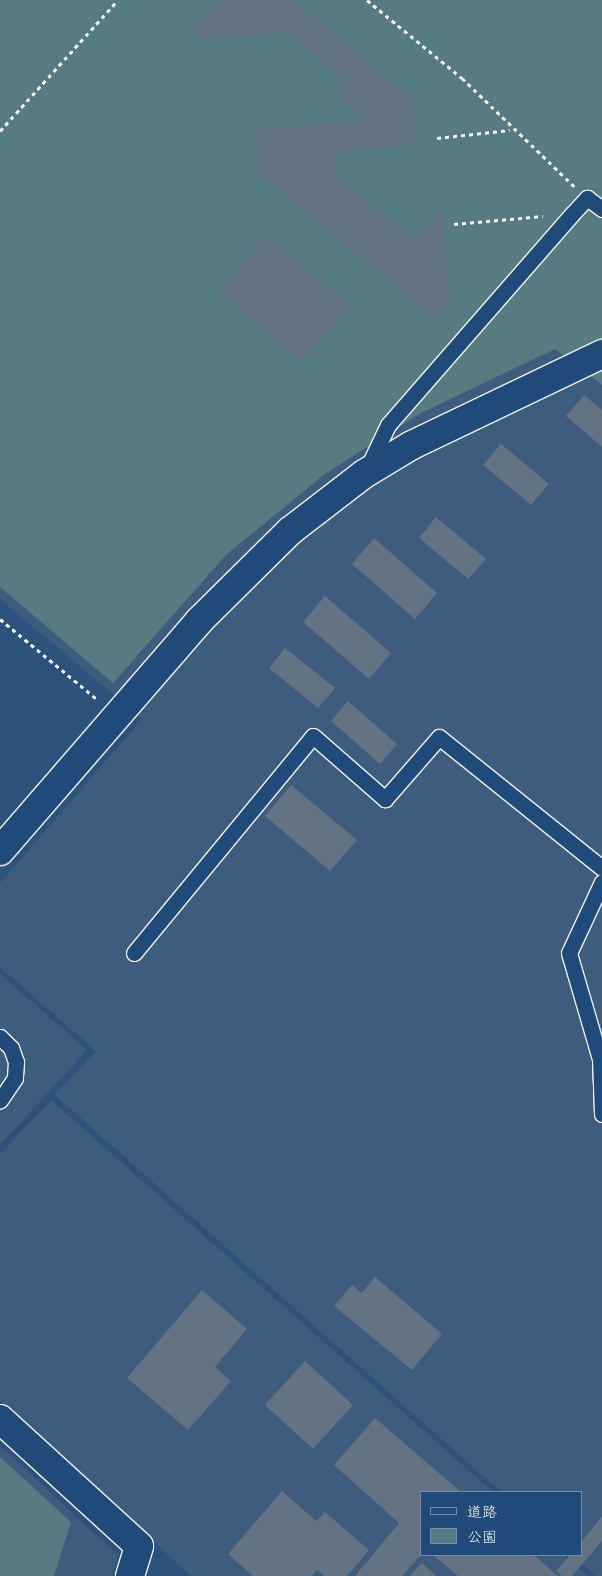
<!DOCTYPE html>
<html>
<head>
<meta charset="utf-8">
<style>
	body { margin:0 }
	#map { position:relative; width:602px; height:1576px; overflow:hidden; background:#2d527c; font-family:"Patrick Hand","Klee One",sans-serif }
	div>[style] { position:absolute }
	.built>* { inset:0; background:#3d5c7e }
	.green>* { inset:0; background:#567c81 }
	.building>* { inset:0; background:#637383 }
	.path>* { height:3px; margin-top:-1.5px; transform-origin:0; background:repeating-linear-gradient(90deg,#f4f1e8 0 4px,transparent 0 8px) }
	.roads { filter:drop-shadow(1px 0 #f4f1e8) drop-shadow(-1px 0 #f4f1e8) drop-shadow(0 1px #f4f1e8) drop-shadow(0 -1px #f4f1e8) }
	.lane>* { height:15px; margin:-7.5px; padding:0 7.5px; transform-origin:7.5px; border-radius:7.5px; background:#1f4a7a }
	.street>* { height:28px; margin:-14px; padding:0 14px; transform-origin:14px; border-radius:14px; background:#1f4a7a }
	.secondary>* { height:28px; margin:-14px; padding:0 14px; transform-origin:14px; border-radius:14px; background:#1f4a7a }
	span { translate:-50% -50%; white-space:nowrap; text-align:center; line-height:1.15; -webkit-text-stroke:4px #1f4a7a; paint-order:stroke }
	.legend { position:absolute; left:420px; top:1491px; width:162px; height:65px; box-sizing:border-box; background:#1f4a7a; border:1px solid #748da6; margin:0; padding:6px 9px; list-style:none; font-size:15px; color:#f4f1e8 }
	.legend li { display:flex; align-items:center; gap:10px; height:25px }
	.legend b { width:25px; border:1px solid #748da6 }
</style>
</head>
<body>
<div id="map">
	<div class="built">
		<i style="clip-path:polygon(0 0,602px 0,602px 1576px,595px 1576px,572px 1555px,581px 1555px,581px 1492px,501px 1492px,55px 1095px,96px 1051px,0 967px,0 883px,142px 719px,0 599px)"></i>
		<i style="clip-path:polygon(0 974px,87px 1050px,0 1145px)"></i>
		<i style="clip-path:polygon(51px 1100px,493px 1492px,421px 1492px,421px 1555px,564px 1555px,588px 1576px,191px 1576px,0 1401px,0 1154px)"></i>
		<i style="clip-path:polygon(0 1446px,118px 1555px,112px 1576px,0 1576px)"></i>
	</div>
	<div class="green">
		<i style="clip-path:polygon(0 0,602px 0,602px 385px,555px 349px,419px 414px,325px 474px,226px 555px,113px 683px,0 587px)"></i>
		<i style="clip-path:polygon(0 1457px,71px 1522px,54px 1576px,0 1576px)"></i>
	</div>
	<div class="building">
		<i style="clip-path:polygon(220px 0,292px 0,413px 99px,416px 144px,335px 152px,338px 178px,415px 241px,442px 211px,450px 301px,434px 318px,259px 173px,257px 130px,367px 120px,343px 99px,343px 78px,289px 32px,201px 40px,194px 31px)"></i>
		<i style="clip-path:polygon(266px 235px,350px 306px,302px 362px,218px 291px)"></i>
		<i style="clip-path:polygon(584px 395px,602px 410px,602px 447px,566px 416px)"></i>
		<i style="clip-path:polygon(501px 444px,549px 484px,531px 505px,483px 465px)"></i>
		<i style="clip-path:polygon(436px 517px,486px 559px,468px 579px,419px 538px)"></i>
		<i style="clip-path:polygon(374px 538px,437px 593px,415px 619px,352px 564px)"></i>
		<i style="clip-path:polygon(325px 596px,391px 653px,369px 679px,303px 622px)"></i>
		<i style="clip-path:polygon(285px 648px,335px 688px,318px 708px,269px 668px)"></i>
		<i style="clip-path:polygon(348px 701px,397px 744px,380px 764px,331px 721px)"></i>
		<i style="clip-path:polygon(291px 785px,357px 840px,330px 871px,265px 816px)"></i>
		<i style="clip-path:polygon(375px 1277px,442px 1334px,412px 1370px,334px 1306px,352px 1285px,362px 1293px)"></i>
		<i style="clip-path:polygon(202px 1290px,247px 1329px,215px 1367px,231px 1381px,188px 1430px,127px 1378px)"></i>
		<i style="clip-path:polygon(305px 1361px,353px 1405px,313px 1449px,265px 1405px)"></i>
		<i style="clip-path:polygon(375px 1418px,461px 1492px,421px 1492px,421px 1555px,402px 1576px,355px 1576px,399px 1523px,334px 1465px)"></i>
		<i style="clip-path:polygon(282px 1491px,316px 1521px,325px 1512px,369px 1550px,347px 1576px,324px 1576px,317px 1570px,312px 1576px,253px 1576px,228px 1554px)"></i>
		<i style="clip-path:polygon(602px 1516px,602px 1541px,572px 1576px,562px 1576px,556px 1571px,570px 1555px,581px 1555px,581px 1542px)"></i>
		<i style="clip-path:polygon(433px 1555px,534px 1555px,558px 1576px,458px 1576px)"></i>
		<i style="clip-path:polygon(422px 1563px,436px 1576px,410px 1576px)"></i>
	</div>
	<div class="path">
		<i style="left:367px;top:0;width:123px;rotate:39.4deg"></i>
		<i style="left:462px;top:78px;width:156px;rotate:44deg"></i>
		<i style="left:0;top:131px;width:176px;rotate:-48deg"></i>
		<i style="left:437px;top:138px;width:73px;rotate:-6.3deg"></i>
		<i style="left:454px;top:224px;width:89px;rotate:-5.1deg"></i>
		<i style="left:0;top:619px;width:127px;rotate:39.6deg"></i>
	</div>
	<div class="roads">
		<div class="lane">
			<i style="left:367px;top:469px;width:49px;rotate:-64.5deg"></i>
			<i style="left:388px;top:425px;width:281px;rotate:-48.9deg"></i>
			<i style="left:573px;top:213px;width:21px;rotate:-47deg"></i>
			<i style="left:587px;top:198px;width:19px;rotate:36deg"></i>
			<i style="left:602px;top:882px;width:78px;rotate:114.9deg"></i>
			<i style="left:569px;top:953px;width:110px;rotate:73.7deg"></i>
			<i style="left:600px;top:1059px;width:55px;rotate:87.9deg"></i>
			<i style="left:134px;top:953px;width:281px;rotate:-50.5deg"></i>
			<i style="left:313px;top:736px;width:96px;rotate:41.2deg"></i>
			<i style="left:385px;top:799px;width:82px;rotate:-48.9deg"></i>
			<i style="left:439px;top:737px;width:209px;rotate:38.8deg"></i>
			<i style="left:0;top:1037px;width:16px;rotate:45deg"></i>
			<i style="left:11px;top:1048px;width:15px;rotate:70deg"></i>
			<i style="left:16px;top:1062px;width:16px;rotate:94deg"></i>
			<i style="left:15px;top:1078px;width:27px;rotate:124deg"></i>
		</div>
		<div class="street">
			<i style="left:0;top:1419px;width:188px;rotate:42.4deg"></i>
		</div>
		<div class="secondary">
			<i style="left:0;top:851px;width:304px;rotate:-49.1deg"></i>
			<i style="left:199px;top:621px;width:128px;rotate:-44.7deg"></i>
			<i style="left:290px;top:531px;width:93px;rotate:-37.6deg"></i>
			<i style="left:364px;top:474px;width:56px;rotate:-31.1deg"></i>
			<i style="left:412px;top:445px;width:211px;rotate:-25.6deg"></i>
			<i style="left:130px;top:1576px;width:31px;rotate:-73deg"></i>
		</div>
	</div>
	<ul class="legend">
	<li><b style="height:6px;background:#1f4a7a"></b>道路</li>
	<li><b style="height:14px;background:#567c81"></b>公園</li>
	</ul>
</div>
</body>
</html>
